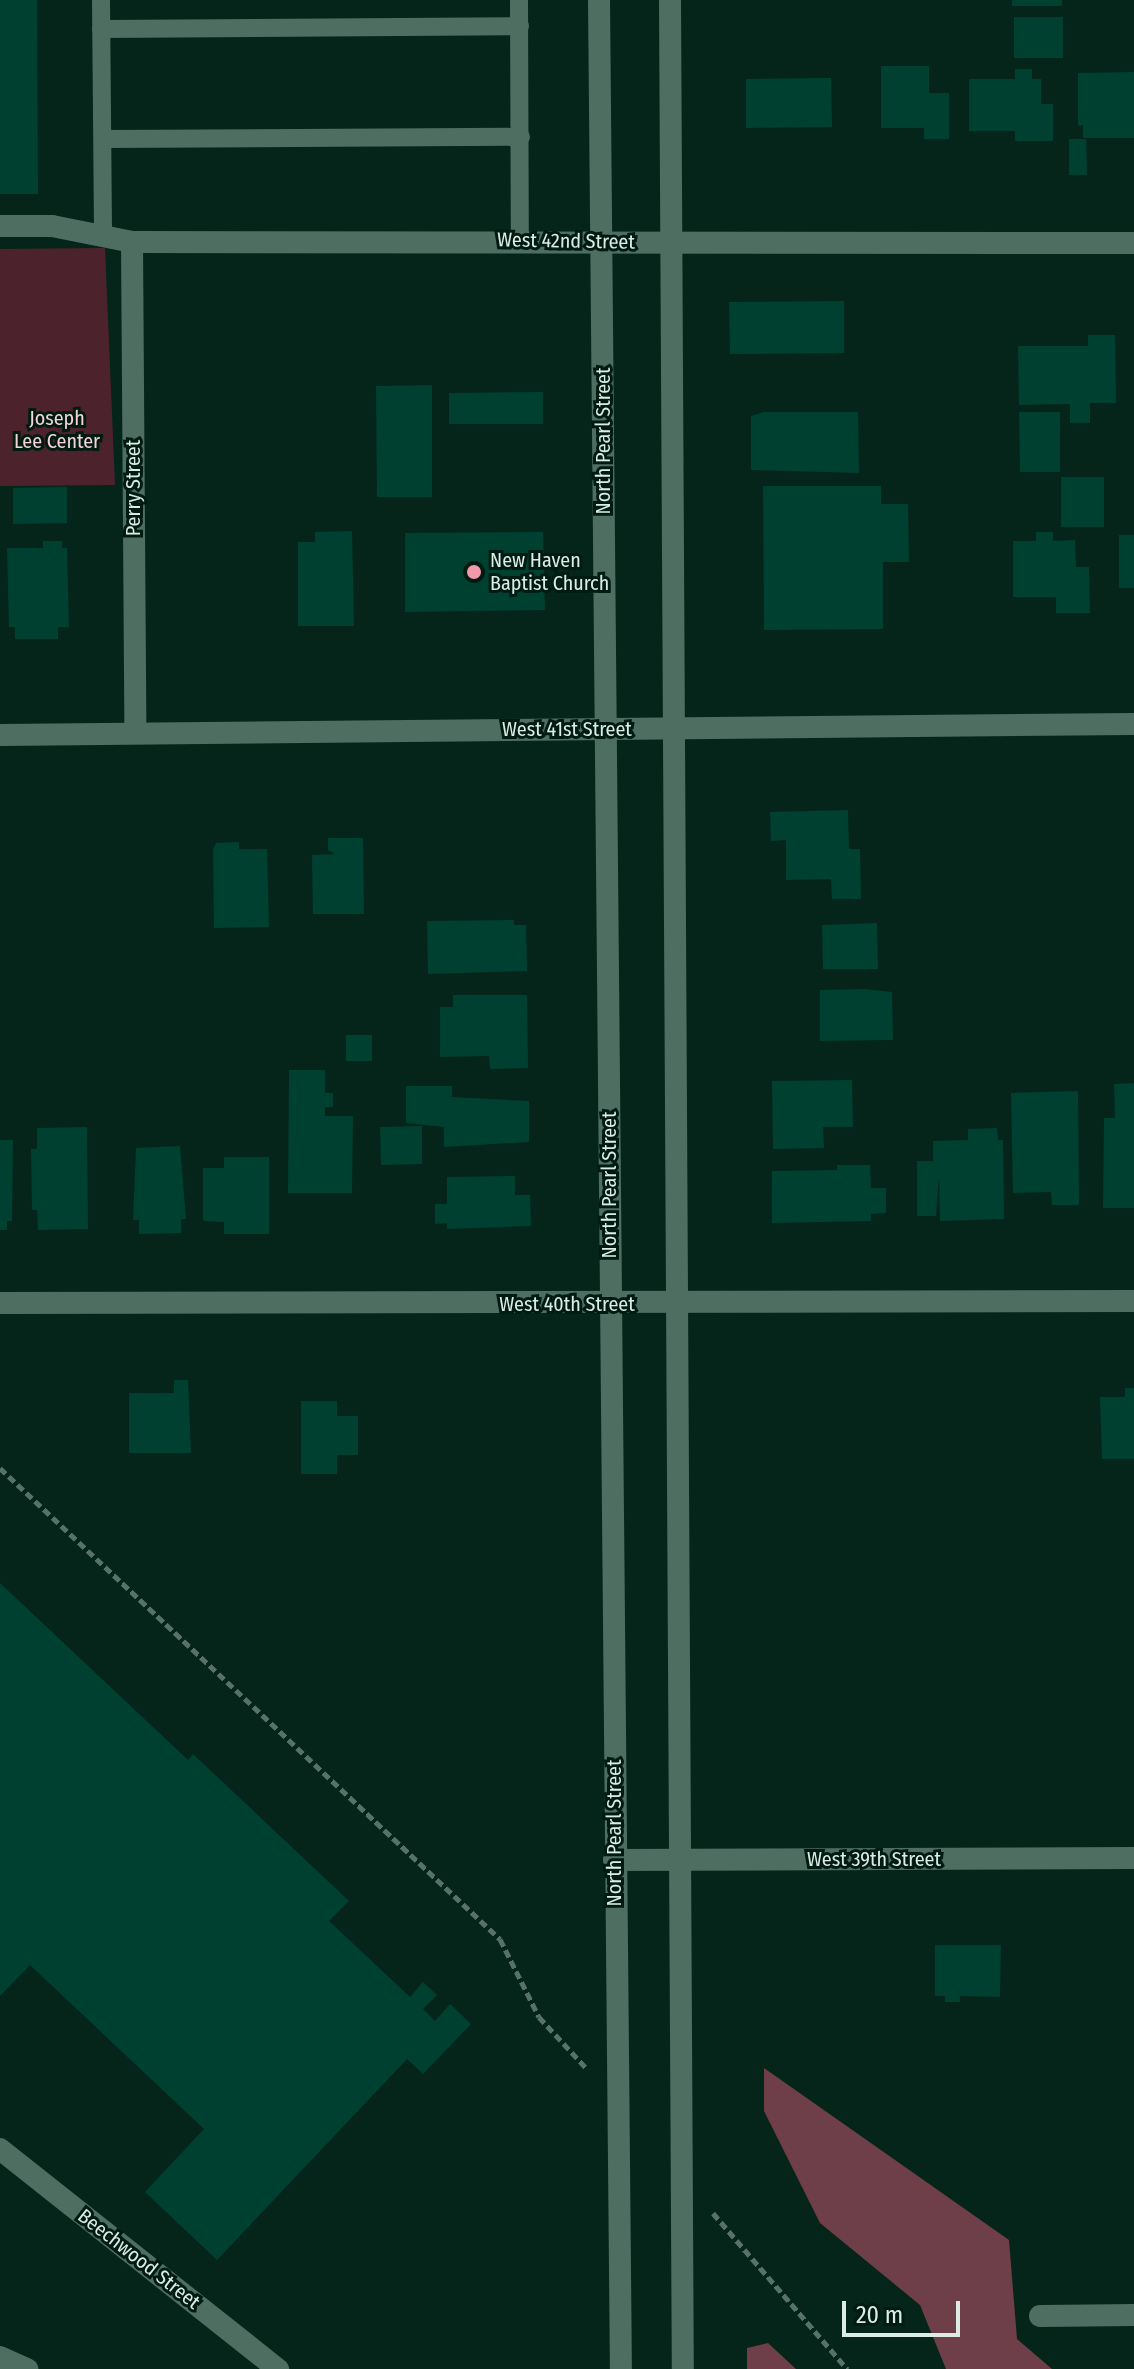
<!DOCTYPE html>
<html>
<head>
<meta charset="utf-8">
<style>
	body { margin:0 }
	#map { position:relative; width:1134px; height:2369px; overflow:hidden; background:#05251b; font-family:"Fira Sans Condensed",sans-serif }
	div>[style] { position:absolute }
	.green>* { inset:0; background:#4c232d }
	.forest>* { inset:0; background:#6e3f49 }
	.building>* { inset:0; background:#004030 }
	.path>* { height:5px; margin-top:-2.5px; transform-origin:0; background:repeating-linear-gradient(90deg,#587269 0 8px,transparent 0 12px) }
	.service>* { height:18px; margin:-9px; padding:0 9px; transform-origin:9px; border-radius:9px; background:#4e6e62 }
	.minor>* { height:22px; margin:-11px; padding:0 11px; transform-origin:11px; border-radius:11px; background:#4e6e62 }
	.tertiary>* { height:22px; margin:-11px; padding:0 11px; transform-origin:11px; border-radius:11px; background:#4e6e62 }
	.dots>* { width:22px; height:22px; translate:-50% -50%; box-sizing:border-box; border:4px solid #001b12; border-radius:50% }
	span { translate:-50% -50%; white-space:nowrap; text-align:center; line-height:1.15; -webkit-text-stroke:6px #001b12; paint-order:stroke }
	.street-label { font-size:20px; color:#dbece5 }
	.park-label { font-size:20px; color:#f5d3d9 }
	.poi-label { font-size:20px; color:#dbece5 }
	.left { translate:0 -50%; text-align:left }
	.scale { position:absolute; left:842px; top:2301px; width:118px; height:36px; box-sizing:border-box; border:4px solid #dbece5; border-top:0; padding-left:10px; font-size:24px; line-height:28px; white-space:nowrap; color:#dbece5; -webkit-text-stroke:6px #001b12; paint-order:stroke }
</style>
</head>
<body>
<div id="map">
	<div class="green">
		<i style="clip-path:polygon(105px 248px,115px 485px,0 486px,0 249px)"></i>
	</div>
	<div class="forest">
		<i style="clip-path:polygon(764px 2068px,1009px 2240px,1017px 2339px,1052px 2369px,946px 2369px,920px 2305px,820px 2223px,764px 2111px)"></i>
		<i style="clip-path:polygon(768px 2343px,796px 2369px,747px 2369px,747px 2348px)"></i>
	</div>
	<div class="building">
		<i style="clip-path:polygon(0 0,37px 0,38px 194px,0 194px)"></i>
		<i style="clip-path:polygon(1012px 0,1062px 0,1062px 6px,1012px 6px)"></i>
		<i style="clip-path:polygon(1014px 17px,1063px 17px,1063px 58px,1014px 58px)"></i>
		<i style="clip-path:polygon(881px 66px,929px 66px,929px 93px,949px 93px,949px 139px,924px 139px,924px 128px,881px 128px)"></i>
		<i style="clip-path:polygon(1015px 69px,1032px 69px,1032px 79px,1041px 79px,1041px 104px,1053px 104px,1053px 141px,1015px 141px,1015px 131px,969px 131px,969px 79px,1015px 79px)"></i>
		<i style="clip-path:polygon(1134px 72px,1134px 138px,1083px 138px,1083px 125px,1078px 126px,1078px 73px)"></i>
		<i style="clip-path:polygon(831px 78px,832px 127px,746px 128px,746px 79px)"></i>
		<i style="clip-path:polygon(1069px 139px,1086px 139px,1087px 175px,1069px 175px)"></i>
		<i style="clip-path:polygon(844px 301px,844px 353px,730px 354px,729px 302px)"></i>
		<i style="clip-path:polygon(1088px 335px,1115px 335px,1116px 403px,1090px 403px,1090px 423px,1070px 423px,1070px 404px,1019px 405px,1018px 346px,1088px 346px)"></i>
		<i style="clip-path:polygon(432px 385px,432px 497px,377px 497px,376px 386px)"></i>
		<i style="clip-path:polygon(543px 392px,543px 424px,449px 424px,449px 393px)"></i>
		<i style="clip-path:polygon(764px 412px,858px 412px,859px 473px,751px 470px,751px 416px)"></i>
		<i style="clip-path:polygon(1019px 412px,1060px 412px,1060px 472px,1020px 472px)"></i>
		<i style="clip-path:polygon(1061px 477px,1104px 477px,1104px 527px,1061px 527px)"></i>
		<i style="clip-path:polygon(763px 486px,881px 486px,881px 504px,908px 504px,909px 562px,883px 562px,883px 629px,764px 630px)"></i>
		<i style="clip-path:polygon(67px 487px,67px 523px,13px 524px,13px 488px)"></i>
		<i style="clip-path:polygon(352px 531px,354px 626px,298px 626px,298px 542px,315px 542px,315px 532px)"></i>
		<i style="clip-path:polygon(543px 532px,545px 610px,405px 612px,405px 533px)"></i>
		<i style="clip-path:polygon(1036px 532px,1053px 532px,1053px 541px,1075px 540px,1076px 567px,1089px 567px,1090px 613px,1056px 613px,1056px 597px,1013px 597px,1013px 541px,1036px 541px)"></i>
		<i style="clip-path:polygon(1119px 535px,1134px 535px,1134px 588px,1119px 588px)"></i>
		<i style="clip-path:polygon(43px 541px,62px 541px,62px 548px,67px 548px,69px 627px,58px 627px,58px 639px,15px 639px,15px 627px,9px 627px,7px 548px,43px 548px)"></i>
		<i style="clip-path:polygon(848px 810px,849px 849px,860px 849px,861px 899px,832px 899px,831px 879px,786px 880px,786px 840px,771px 841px,770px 812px)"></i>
		<i style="clip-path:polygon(328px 838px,363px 838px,364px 914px,313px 914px,312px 855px,335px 854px,328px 850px)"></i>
		<i style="clip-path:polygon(239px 842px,239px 849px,267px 849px,269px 927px,214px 928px,213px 850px,216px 843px)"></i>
		<i style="clip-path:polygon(514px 920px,514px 925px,526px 925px,527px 971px,428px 974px,427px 921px)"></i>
		<i style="clip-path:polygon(877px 923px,878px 969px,823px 969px,822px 925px)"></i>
		<i style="clip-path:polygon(864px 989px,892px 992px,893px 1040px,820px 1041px,820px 990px)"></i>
		<i style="clip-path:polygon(453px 995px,527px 995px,528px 1068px,490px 1069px,489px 1056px,440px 1057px,440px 1007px,453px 1007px)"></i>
		<i style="clip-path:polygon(346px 1035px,372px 1035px,372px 1061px,346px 1061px)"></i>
		<i style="clip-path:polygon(289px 1070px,325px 1070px,325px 1093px,333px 1093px,333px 1107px,325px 1107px,325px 1116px,353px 1116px,352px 1193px,288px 1193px)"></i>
		<i style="clip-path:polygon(852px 1080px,853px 1127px,823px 1127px,824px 1148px,773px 1149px,772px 1081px)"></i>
		<i style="clip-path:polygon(1134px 1083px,1134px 1208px,1103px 1208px,1104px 1118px,1115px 1118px,1114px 1084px)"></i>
		<i style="clip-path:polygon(406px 1086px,452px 1086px,452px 1097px,529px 1101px,529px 1142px,444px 1147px,444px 1127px,406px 1123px)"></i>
		<i style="clip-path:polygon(1078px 1091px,1079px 1205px,1052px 1205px,1051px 1192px,1013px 1193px,1011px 1093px)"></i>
		<i style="clip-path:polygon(422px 1126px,422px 1164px,381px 1165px,380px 1127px)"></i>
		<i style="clip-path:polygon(87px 1127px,88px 1229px,38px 1230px,37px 1210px,32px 1210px,31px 1149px,37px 1149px,37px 1128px)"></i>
		<i style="clip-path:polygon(997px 1128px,998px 1140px,1003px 1140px,1004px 1219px,940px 1221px,939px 1176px,936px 1216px,917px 1216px,917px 1161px,933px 1161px,933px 1141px,968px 1140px,968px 1129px)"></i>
		<i style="clip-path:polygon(0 1140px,13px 1140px,12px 1221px,7px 1221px,7px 1230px,0 1230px)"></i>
		<i style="clip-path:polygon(180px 1146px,186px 1219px,181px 1219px,181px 1233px,139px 1234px,139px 1220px,133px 1220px,136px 1148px)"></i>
		<i style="clip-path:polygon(224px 1157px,269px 1157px,269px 1234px,224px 1234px,224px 1222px,203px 1221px,203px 1168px,224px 1168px)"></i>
		<i style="clip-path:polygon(837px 1165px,870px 1165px,871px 1188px,886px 1188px,886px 1213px,871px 1214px,871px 1221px,772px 1223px,772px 1171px,837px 1170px)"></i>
		<i style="clip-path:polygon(515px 1176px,515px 1195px,530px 1195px,531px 1226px,447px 1229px,447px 1223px,435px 1224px,435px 1204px,447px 1204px,447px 1177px)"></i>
		<i style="clip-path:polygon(174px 1380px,188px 1380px,191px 1453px,129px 1453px,129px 1393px,174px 1393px)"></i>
		<i style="clip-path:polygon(1125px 1388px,1134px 1388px,1134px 1459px,1102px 1459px,1100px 1397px,1125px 1397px)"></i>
		<i style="clip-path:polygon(301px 1401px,337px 1401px,337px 1416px,358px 1416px,358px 1455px,337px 1455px,337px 1474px,301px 1474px)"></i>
		<i style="clip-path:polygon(0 1583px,188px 1760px,193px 1754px,349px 1901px,329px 1921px,410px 1997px,423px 1982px,437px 1995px,423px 2009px,435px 2021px,450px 2004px,471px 2024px,423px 2074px,407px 2059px,217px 2260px,145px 2192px,204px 2129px,30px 1965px,0 1996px)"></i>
		<i style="clip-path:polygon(935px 1945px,1001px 1945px,1000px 1997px,960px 1996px,960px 2002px,945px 2002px,945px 1996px,935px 1996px)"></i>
	</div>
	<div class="path">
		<i style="left:0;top:1468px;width:687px;rotate:43.29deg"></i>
		<i style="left:500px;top:1939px;width:87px;rotate:63.4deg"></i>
		<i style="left:539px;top:2017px;width:72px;rotate:47.2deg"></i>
		<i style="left:713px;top:2213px;width:206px;rotate:49.3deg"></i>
	</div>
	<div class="service">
		<i style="left:101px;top:0;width:235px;rotate:89.5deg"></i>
		<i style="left:519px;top:0;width:240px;rotate:89.8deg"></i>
		<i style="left:101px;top:29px;width:419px;rotate:-0.4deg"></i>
		<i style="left:103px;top:139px;width:418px;rotate:-0.3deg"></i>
	</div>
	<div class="minor">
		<i style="left:0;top:226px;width:52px"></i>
		<i style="left:52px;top:226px;width:82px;rotate:11.3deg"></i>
		<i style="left:132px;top:242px;width:1002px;rotate:0.06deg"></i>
		<i style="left:132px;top:242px;width:491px;rotate:89.6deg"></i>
		<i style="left:0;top:735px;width:1134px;rotate:-0.56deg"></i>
		<i style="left:0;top:1303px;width:1134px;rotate:-0.1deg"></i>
		<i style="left:614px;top:1860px;width:520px;rotate:-0.22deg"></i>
		<i style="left:0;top:2149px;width:355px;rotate:38.4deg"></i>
		<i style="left:1040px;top:2316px;width:94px;rotate:-0.6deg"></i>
		<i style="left:0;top:2357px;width:30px;rotate:24deg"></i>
	</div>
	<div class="tertiary">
		<i style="left:599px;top:0;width:2369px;rotate:89.47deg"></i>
		<i style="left:670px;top:0;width:2369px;rotate:89.69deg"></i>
	</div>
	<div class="dots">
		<i style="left:474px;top:572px;background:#f29aac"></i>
	</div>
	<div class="street-label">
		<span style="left:566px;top:241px;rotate:1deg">West 42nd Street</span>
		<span style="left:603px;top:441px;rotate:-90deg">North Pearl Street</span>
		<span style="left:133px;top:488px;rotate:-90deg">Perry Street</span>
		<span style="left:567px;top:729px">West 41st Street</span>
		<span style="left:609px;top:1185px;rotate:-90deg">North Pearl Street</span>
		<span style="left:567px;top:1304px">West 40th Street</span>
		<span style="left:614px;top:1833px;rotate:-90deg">North Pearl Street</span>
		<span style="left:874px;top:1859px">West 39th Street</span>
		<span style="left:139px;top:2259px;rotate:38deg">Beechwood Street</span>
	</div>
	<div class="park-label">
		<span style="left:57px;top:430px">Joseph<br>Lee Center</span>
	</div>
	<div class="poi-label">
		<span class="left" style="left:490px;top:572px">New Haven<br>Baptist Church</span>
	</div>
	<div class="scale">20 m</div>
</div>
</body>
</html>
